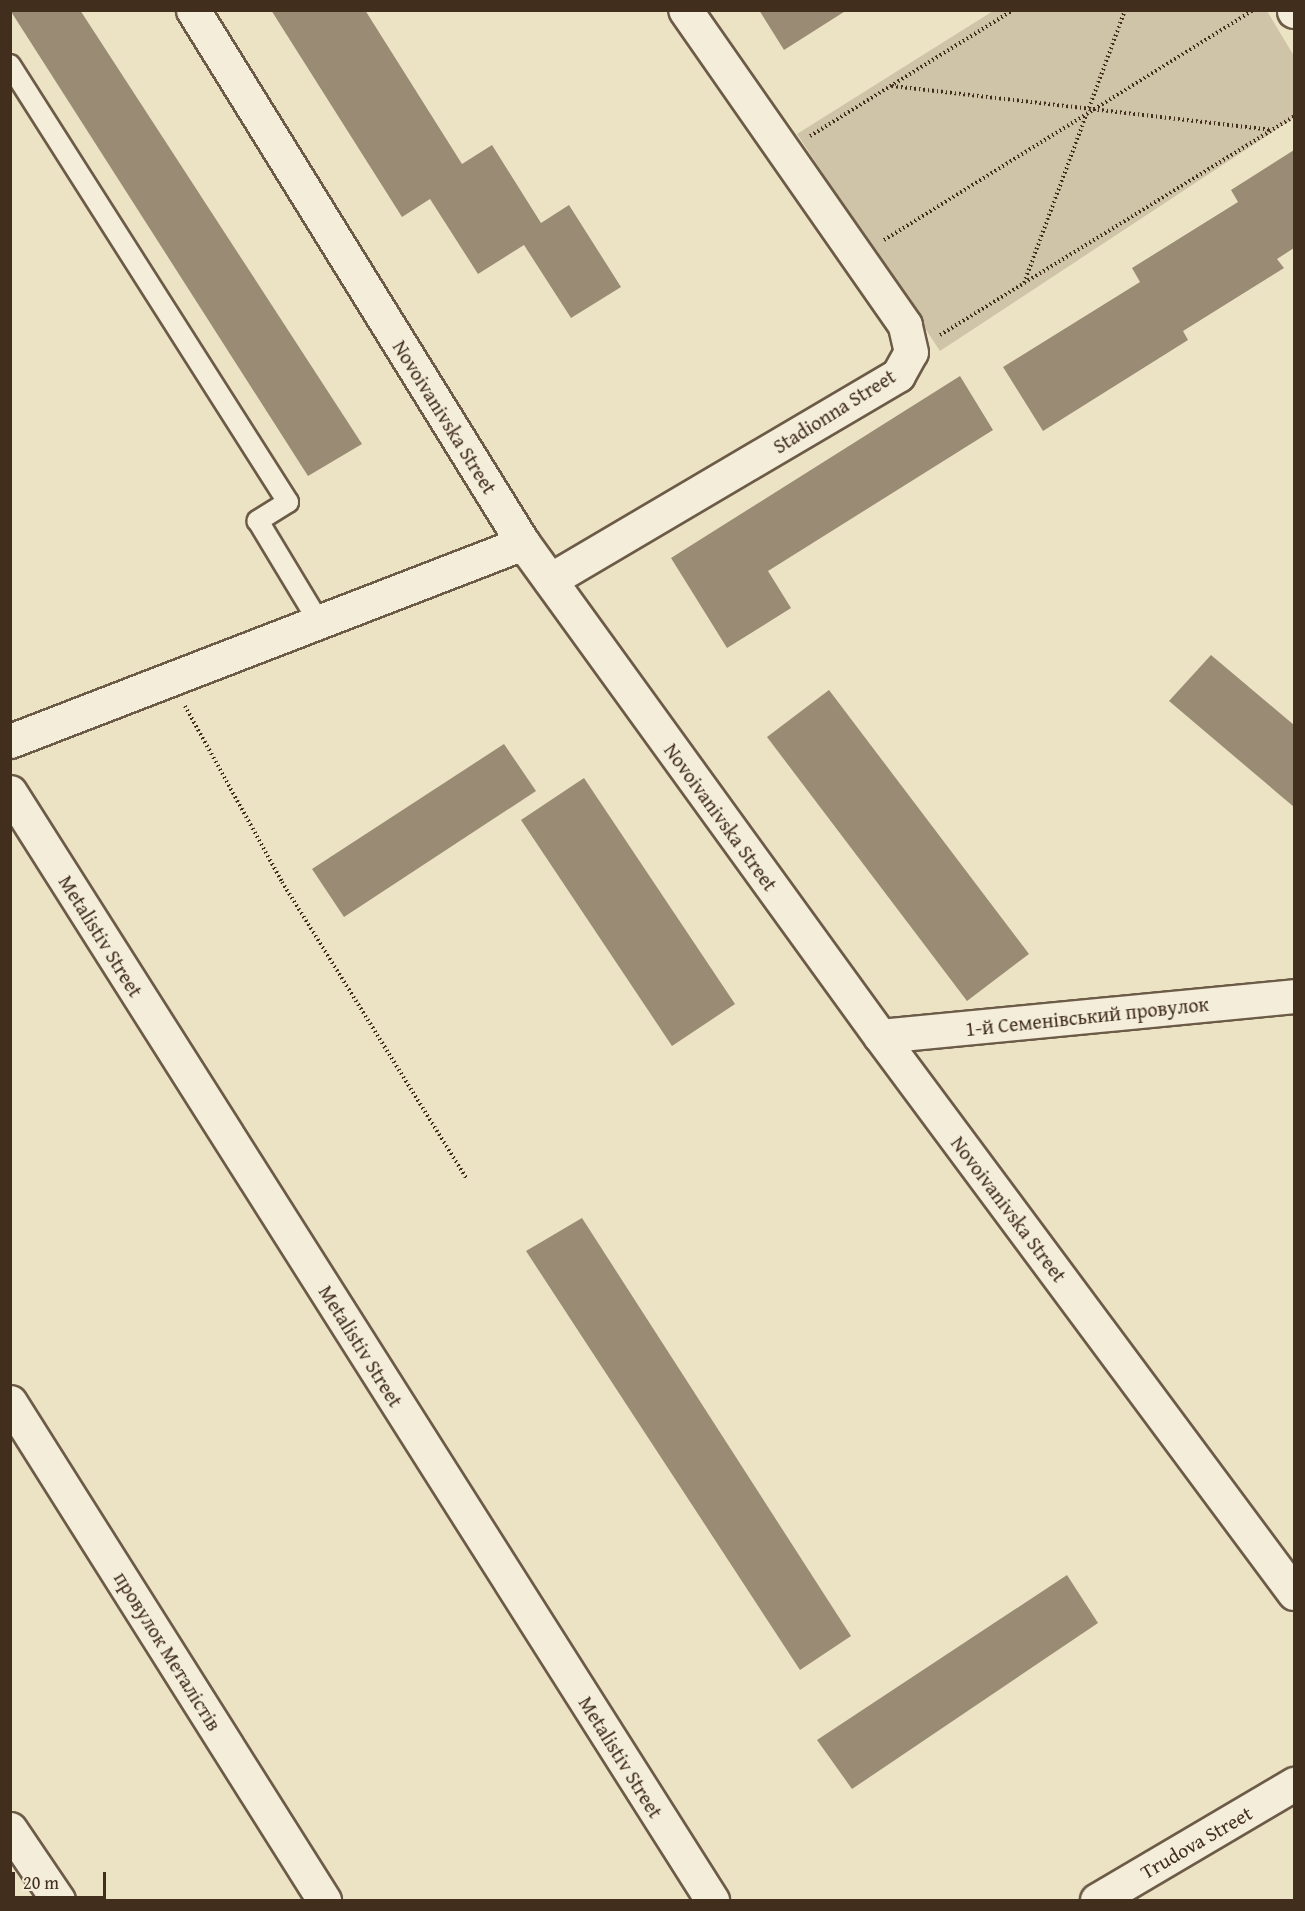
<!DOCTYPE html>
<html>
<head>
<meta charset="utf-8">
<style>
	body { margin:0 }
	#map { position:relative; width:1305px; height:1911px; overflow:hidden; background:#ece3c5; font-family:"Gentium Book Plus",serif }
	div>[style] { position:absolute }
	.green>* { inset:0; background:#cfc4a8 }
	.building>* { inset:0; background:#9a8c74 }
	.path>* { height:4px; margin-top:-2px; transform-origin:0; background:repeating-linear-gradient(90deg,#422e1d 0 1.5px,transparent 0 4.5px) }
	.roads { filter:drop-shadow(2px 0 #6c5b47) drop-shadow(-2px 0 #6c5b47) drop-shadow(0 2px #6c5b47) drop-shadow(0 -2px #6c5b47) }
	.lane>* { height:20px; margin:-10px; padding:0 10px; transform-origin:10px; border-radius:10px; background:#f3edd9 }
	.street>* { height:33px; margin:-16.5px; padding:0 16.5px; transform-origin:16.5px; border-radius:16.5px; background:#f3edd9 }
	.secondary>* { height:33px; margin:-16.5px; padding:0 16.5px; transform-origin:16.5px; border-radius:16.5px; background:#f3edd9 }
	span { translate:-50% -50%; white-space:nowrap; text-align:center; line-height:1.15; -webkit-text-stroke:5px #f3edd9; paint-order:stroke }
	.street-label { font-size:20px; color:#422e1d }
	.frame { position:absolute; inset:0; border:12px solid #422e1d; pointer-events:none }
	.scale { position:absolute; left:12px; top:1872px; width:94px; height:27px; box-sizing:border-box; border:3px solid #422e1d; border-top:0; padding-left:8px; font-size:18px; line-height:21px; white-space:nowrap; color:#422e1d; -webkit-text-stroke:4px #f3edd9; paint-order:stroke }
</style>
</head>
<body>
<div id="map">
	<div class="green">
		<i style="clip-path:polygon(993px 11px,1267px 11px,1294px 56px,1294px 118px,940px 351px,797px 134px)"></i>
	</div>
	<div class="building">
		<i style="clip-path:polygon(10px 10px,80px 10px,362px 444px,308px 476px)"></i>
		<i style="clip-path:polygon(271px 10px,365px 10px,462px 164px,492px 145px,541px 223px,569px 205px,621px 287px,571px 318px,524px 245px,478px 274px,430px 199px,402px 217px)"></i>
		<i style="clip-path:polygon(759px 10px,847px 10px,784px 50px)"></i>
		<i style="clip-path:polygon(1294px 150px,1294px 248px,1277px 259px,1284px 268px,1183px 331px,1188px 340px,1043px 431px,1003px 367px,1140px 282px,1132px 268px,1238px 202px,1231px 190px)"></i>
		<i style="clip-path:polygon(960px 376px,993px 430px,768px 571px,791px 608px,727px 648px,671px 558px)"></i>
		<i style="clip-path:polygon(1211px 655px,1294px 725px,1294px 807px,1169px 701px)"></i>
		<i style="clip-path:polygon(829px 690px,1029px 954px,967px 1001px,767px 737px)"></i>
		<i style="clip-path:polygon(504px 744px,536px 791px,344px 917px,312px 869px)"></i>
		<i style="clip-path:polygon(584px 778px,735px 1004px,672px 1046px,521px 820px)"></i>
		<i style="clip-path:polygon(582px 1218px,851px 1636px,800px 1670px,526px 1251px)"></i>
		<i style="clip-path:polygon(1067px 1575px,1098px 1623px,852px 1789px,817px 1740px)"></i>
	</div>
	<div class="path">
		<i style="left:892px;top:86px;width:381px;rotate:6.6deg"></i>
		<i style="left:1089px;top:108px;width:104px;rotate:-69.8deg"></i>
		<i style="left:810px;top:136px;width:239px;rotate:-31.8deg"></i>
		<i style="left:884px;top:240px;width:435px;rotate:-31.9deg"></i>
		<i style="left:1024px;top:283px;width:179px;rotate:-69.7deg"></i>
		<i style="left:940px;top:335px;width:416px;rotate:-31.7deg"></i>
		<i style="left:185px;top:706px;width:201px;rotate:61.1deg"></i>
		<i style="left:282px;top:882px;width:350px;rotate:58.1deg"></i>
	</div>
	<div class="roads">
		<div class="lane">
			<i style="left:10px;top:65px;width:518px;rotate:57.54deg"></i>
			<i style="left:288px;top:502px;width:36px;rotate:148deg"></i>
			<i style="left:258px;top:521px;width:118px;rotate:58.9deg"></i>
		</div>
		<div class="street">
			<i style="left:193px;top:10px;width:627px;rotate:58.24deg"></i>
			<i style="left:523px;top:543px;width:609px;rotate:54.09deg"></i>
			<i style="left:880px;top:1036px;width:694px;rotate:53.38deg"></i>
			<i style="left:1294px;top:10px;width:1px;rotate:90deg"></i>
			<i style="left:550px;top:580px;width:404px;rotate:-30.5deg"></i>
			<i style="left:898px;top:375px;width:26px;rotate:-61deg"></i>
			<i style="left:911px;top:352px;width:28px;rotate:-103deg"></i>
			<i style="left:905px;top:325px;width:384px;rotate:-124.9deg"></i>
			<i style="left:10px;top:741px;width:550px;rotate:-21.1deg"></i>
			<i style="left:10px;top:792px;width:1312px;rotate:57.64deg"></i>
			<i style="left:880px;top:1036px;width:416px;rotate:-5.5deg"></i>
			<i style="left:10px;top:1402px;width:589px;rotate:57.77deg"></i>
			<i style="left:1097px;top:1900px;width:229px;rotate:-30.5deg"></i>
		</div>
		<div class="secondary">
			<i style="left:10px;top:1829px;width:86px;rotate:55.9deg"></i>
		</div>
	</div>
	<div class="street-label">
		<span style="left:834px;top:411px;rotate:-32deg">Stadionna Street</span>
		<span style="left:445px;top:417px;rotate:58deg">Novoivanivska Street</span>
		<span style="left:721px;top:817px;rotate:54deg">Novoivanivska Street</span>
		<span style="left:101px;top:936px;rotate:58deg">Metalistiv Street</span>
		<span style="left:1087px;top:1016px;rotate:-6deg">1-й Семенівський провулок</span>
		<span style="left:1009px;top:1209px;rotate:53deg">Novoivanivska Street</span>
		<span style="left:361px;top:1346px;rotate:58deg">Metalistiv Street</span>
		<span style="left:168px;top:1651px;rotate:58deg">провулок Металістів</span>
		<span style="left:621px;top:1757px;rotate:58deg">Metalistiv Street</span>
		<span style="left:1196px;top:1842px;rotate:-30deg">Trudova Street</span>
	</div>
	<div class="frame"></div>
	<div class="scale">20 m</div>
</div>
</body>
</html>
